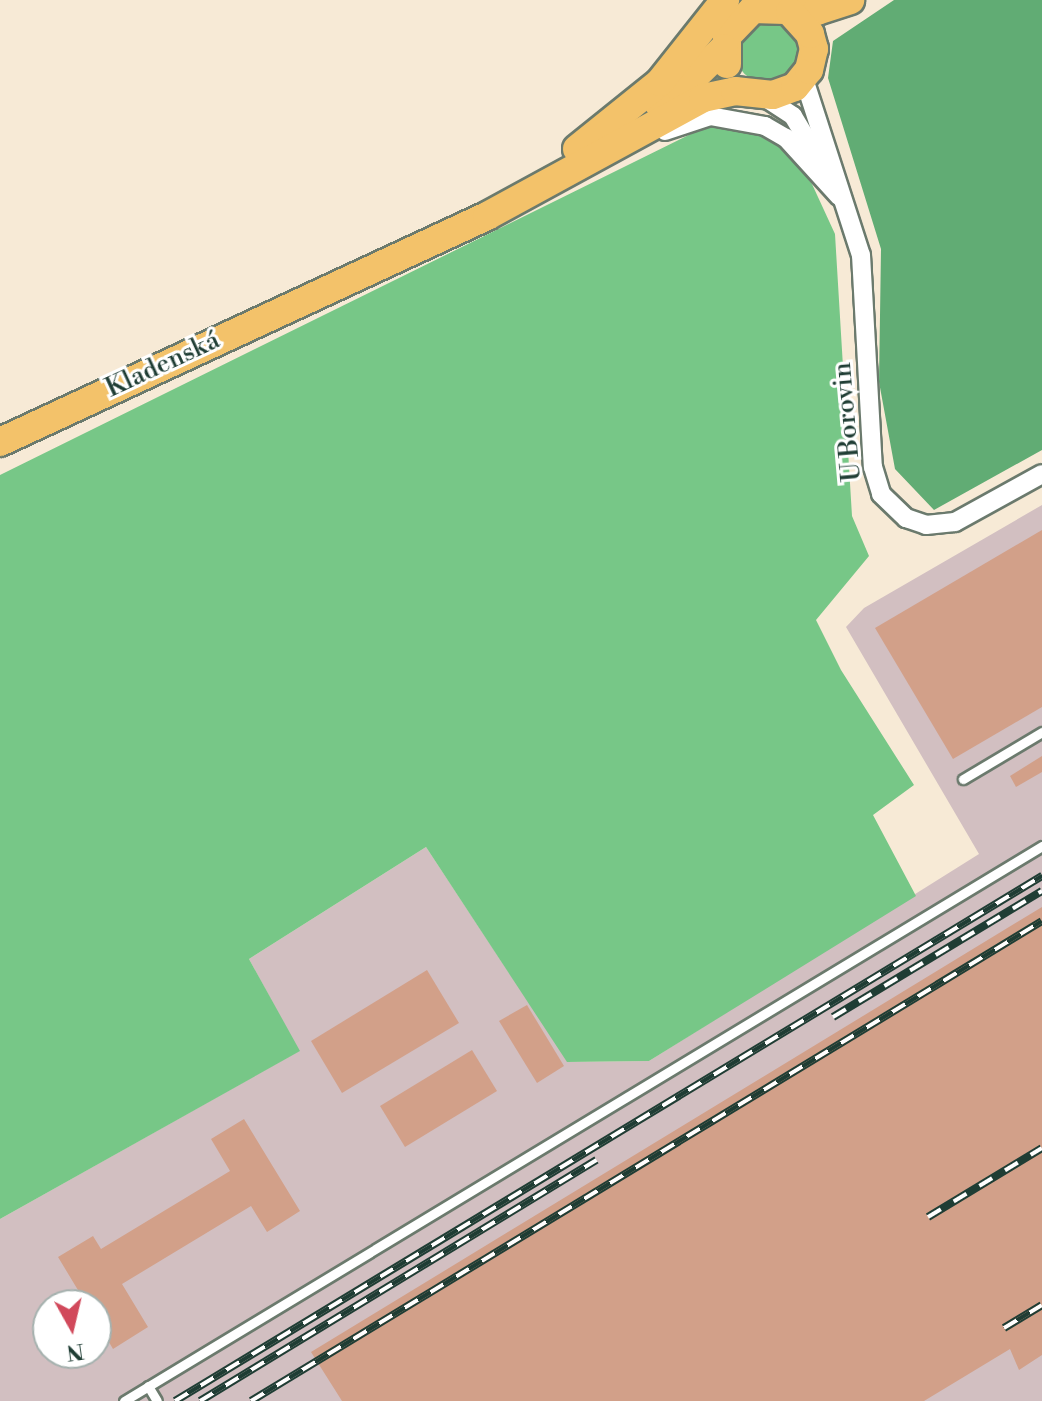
<!DOCTYPE html>
<html>
<head>
<meta charset="utf-8">
<style>
	body { margin:0 }
	#map { position:relative; width:1042px; height:1401px; overflow:hidden; background:#f7ead6; font-family:"Libre Bodoni",serif }
	div>[style] { position:absolute }
	.industrial>* { inset:0; background:#d2bfc1 }
	.green>* { inset:0; background:#77c787 }
	.round { border-radius:50% }
	.forest>* { inset:0; background:#61ac74 }
	.building>* { inset:0; background:#d2a089 }
	.roads { filter:drop-shadow(2px 0 #6b7a6d) drop-shadow(-2px 0 #6b7a6d) drop-shadow(0 2px #6b7a6d) drop-shadow(0 -2px #6b7a6d) }
	.service>* { height:9px; margin:-4.5px; padding:0 4.5px; transform-origin:4.5px; border-radius:4.5px; background:#fff }
	.minor>* { height:18px; margin:-9px; padding:0 9px; transform-origin:9px; border-radius:9px; background:#fff }
	.primary>* { height:28px; margin:-14px; padding:0 14px; transform-origin:14px; border-radius:14px; background:#f3c26a }
	.rail>* { height:8px; margin-top:-4px; transform-origin:0; background:repeating-linear-gradient(90deg,#fff 0 15px,#1f3d34 0 30px); box-sizing:border-box; border-block:2px solid #1f3d34 }
	span { translate:-50% -50%; white-space:nowrap; text-align:center; line-height:1.15; -webkit-text-stroke:6px #fff; paint-order:stroke }
	.street-label { font-size:26px; color:#1f3d34 }
	.north { position:absolute; left:32px; top:1289px; width:80px; height:80px; box-sizing:border-box; background:#fff; border:2px solid #a5b1ae; border-radius:50%; rotate:172deg; font-size:22px; font-weight:700; line-height:32px; text-align:center; color:#1f3d34 }
	.north::after { content:''; display:block; margin:auto; width:28px; height:36px; background:#d1495b; clip-path:polygon(50% 0,100% 100%,50% 72%,0 100%) }
</style>
</head>
<body>
<div id="map">
	<div class="industrial">
		<i style="clip-path:polygon(evenodd,1042px 505px,1042px 1401px,0 1401px,0 1219px,299px 1051px,249px 959px,426px 847px,568px 1062px,649px 1061px,979px 854px,846px 627px,864px 608px,1042px 505px,48px 1305px,96px 1305px,96px 1353px,48px 1353px,48px 1305px)"></i>
	</div>
	<div class="green">
		<i class="round" style="left:735px;top:19px;width:64px;height:64px"></i>
		<i style="clip-path:polygon(709px 125px,746px 129px,788px 149px,806px 171px,835px 234px,852px 516px,869px 556px,816px 620px,841px 670px,914px 785px,873px 815px,916px 896px,649px 1061px,567px 1062px,426px 847px,249px 959px,300px 1051px,0 1219px,0 475px)"></i>
	</div>
	<div class="forest">
		<i style="clip-path:polygon(894px 0,1042px 0,1042px 450px,934px 510px,895px 469px,879px 382px,881px 249px,828px 78px,833px 41px)"></i>
	</div>
	<div class="building">
		<i style="clip-path:polygon(1042px 530px,1042px 707px,953px 759px,875px 628px)"></i>
		<i style="clip-path:polygon(1042px 756px,1042px 772px,1016px 787px,1010px 776px)"></i>
		<i style="clip-path:polygon(1042px 907px,1042px 1355px,1019px 1370px,1010px 1349px,924px 1401px,342px 1401px,311px 1352px)"></i>
		<i style="clip-path:polygon(427px 970px,459px 1023px,342px 1093px,311px 1041px)"></i>
		<i style="clip-path:polygon(527px 1005px,564px 1066px,537px 1083px,499px 1021px)"></i>
		<i style="clip-path:polygon(472px 1050px,497px 1091px,405px 1147px,380px 1106px)"></i>
		<i style="clip-path:polygon(244px 1119px,300px 1211px,267px 1232px,251px 1206px,122px 1284px,148px 1327px,113px 1349px,96px 1320px,96px 1305px,87px 1305px,58px 1257px,93px 1236px,101px 1249px,230px 1171px,211px 1139px)"></i>
	</div>
	<div class="roads">
		<div class="service">
			<i style="left:963px;top:779px;width:92px;rotate:-30.7deg"></i>
			<i style="left:148px;top:1386px;width:17px;rotate:59deg"></i>
			<i style="left:124px;top:1401px;width:1073px;rotate:-31.16deg"></i>
		</div>
		<div class="minor">
			<i style="left:804px;top:79px;width:185px;rotate:72.1deg"></i>
			<i style="left:861px;top:255px;width:212px;rotate:86.8deg"></i>
			<i style="left:873px;top:467px;width:28px;rotate:73deg"></i>
			<i style="left:881px;top:494px;width:35px;rotate:44deg"></i>
			<i style="left:906px;top:518px;width:21px;rotate:19deg"></i>
			<i style="left:926px;top:525px;width:29px;rotate:-6deg"></i>
			<i style="left:955px;top:522px;width:99px;rotate:-28.9deg"></i>
			<i style="left:761px;top:95px;width:38px;rotate:33deg"></i>
			<i style="left:793px;top:116px;width:61px;rotate:59.2deg"></i>
			<i style="left:665px;top:131px;width:47px;rotate:-18.4deg"></i>
			<i style="left:710px;top:116px;width:56px;rotate:10.3deg"></i>
			<i style="left:765px;top:126px;width:24px;rotate:30deg"></i>
			<i style="left:786px;top:138px;width:79px;rotate:47.6deg"></i>
		</div>
		<div class="primary">
			<i style="left:727px;top:64px;width:28px;rotate:-90deg"></i>
			<i style="left:727px;top:36px;width:37px;rotate:-46deg"></i>
			<i style="left:753px;top:9px;width:64px;rotate:1.8deg"></i>
			<i style="left:817px;top:11px;width:35px;rotate:-18deg"></i>
			<i style="left:658px;top:103px;width:26px;rotate:-29deg"></i>
			<i style="left:681px;top:90px;width:60px;rotate:-44.3deg"></i>
			<i style="left:577px;top:149px;width:107px;rotate:-38.9deg"></i>
			<i style="left:660px;top:82px;width:105px;rotate:-51.6deg"></i>
			<i style="left:0;top:442px;width:537px;rotate:-24.89deg"></i>
			<i style="left:487px;top:216px;width:246px;rotate:-28.6deg"></i>
			<i style="left:703px;top:98px;width:33px;rotate:-12deg"></i>
			<i style="left:735px;top:91px;width:38px;rotate:6deg"></i>
			<i style="left:773px;top:95px;width:23px;rotate:-20deg"></i>
			<i style="left:795px;top:87px;width:22px;rotate:-51deg"></i>
			<i style="left:809px;top:70px;width:22px;rotate:-77deg"></i>
			<i style="left:814px;top:49px;width:16px;rotate:-105deg"></i>
			<i style="left:810px;top:34px;width:30px;rotate:-132deg"></i>
		</div>
	</div>
	<div class="rail">
		<i style="left:833px;top:1017px;width:244px;rotate:-31.1deg"></i>
		<i style="left:928px;top:1217px;width:133px;rotate:-31.2deg"></i>
		<i style="left:1004px;top:1328px;width:44px;rotate:-31.2deg"></i>
		<i style="left:175px;top:1401px;width:1014px;rotate:-31.2deg"></i>
		<i style="left:200px;top:1401px;width:464px;rotate:-31.3deg"></i>
		<i style="left:251px;top:1401px;width:925px;rotate:-31.25deg"></i>
	</div>
	<div class="street-label">
		<span style="left:163px;top:365px;rotate:-25deg">Kladenská</span>
		<span style="left:848px;top:422px;rotate:-95deg">U Borovin</span>
	</div>
	<div class="north">N</div>
</div>
</body>
</html>
